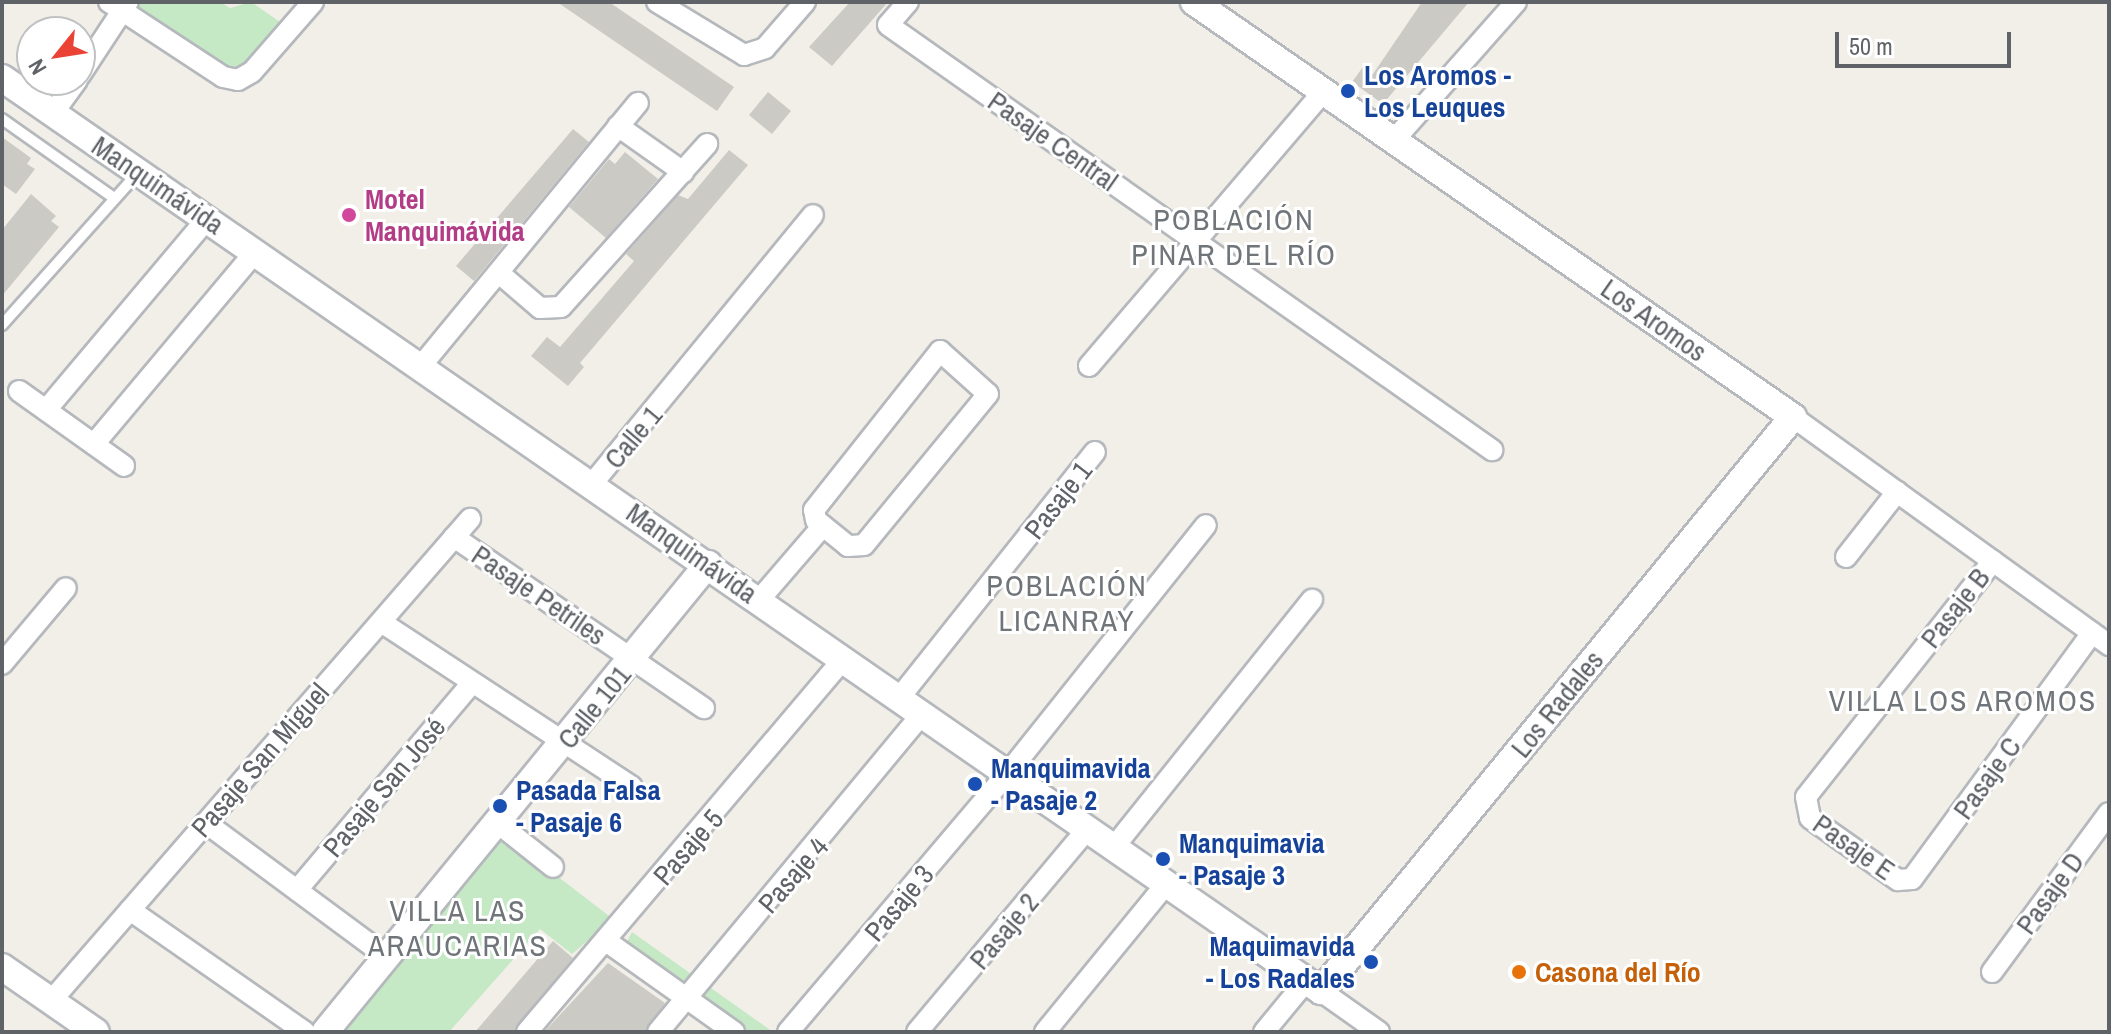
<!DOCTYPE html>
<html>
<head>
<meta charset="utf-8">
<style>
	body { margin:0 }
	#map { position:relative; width:2111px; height:1034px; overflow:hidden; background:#f1efe8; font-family:"Archivo Narrow",sans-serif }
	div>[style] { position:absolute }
	.green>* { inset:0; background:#c5e8c5 }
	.building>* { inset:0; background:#cccac5 }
	.roads { filter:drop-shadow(2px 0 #b5b8bc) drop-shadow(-2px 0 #b5b8bc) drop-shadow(0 2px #b5b8bc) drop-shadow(0 -2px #b5b8bc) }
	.service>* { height:10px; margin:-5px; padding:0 5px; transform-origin:5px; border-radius:5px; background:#fff }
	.minor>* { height:20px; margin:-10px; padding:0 10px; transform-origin:10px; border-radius:10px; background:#fff }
	.tertiary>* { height:26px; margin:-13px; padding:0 13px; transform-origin:13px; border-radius:13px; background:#fff }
	.dots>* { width:22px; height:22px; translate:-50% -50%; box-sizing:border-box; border:4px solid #fff; border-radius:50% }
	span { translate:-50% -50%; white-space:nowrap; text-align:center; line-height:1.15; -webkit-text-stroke:6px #fff; paint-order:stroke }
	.transit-label { font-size:28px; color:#164399; font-weight:700 }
	.left { translate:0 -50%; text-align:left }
	.right { translate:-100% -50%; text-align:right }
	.street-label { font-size:28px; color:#5f6368 }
	.hotel-label { font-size:28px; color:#b23c85; font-weight:700 }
	.food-label { font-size:28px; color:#c56008; font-weight:700 }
	.neighbourhood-label { font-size:30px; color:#70757a; letter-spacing:2px }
	.frame { position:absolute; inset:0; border:4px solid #5f6368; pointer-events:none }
	.north { position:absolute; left:16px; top:16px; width:80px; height:80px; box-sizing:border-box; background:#fff; border:2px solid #bfc1c3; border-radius:50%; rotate:240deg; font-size:22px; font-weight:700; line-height:32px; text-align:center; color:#5f6368 }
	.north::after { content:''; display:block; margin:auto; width:28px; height:36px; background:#ea4335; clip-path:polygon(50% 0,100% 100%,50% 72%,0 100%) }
	.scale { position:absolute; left:1835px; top:32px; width:176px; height:36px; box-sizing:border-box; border:4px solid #5f6368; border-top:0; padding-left:10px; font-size:24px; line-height:28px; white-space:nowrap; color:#5f6368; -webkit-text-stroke:6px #fff; paint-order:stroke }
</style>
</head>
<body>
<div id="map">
	<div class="green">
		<i style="clip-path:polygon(141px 2px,220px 2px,230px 8px,251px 2px,280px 22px,251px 62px,229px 72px,136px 9px)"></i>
		<i style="clip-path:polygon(505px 836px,613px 919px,572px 954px,540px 929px,449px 1032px,343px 1032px)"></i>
		<i style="clip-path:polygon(632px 932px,773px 1032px,735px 1032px,624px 947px)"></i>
	</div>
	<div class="building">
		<i style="clip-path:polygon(557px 2px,609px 2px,734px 87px,717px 111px)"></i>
		<i style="clip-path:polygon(850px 2px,888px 2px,832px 66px,809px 47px)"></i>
		<i style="clip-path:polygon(1422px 2px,1469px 2px,1383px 104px,1352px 82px,1363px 67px,1373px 74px)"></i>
		<i style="clip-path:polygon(768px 92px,791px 111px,772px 134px,749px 115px)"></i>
		<i style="clip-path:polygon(573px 129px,589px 142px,474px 281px,456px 266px)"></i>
		<i style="clip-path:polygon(2px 137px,31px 158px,27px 164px,35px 169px,16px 194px,2px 184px)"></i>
		<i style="clip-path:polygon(729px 150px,748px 165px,580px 363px,584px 367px,568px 386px,531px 356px,547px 337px,560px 347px,634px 261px,626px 254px,678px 195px,688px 199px)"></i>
		<i style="clip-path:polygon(625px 152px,658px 179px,606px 238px,569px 207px,609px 159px,615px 164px)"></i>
		<i style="clip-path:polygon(31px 194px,56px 216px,51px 221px,59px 227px,2px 296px,2px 230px)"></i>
		<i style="clip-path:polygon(553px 941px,573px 958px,514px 1032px,475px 1032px)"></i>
		<i style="clip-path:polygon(608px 963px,665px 1003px,645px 1032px,544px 1032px)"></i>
	</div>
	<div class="roads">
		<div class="service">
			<i style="left:2px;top:119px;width:133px;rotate:35.2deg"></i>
			<i style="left:2px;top:325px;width:201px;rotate:-48.2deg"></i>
		</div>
		<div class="minor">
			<i style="left:109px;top:2px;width:136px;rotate:33.3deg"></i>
			<i style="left:223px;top:77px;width:15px;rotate:11deg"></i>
			<i style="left:238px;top:80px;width:16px;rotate:-30deg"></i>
			<i style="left:252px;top:72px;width:93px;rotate:-48.9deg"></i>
			<i style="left:657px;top:2px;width:102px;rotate:31.3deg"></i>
			<i style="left:744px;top:55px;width:22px;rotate:-18deg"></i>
			<i style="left:765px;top:48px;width:61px;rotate:-49deg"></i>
			<i style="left:908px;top:2px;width:30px;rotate:131deg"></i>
			<i style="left:888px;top:25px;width:739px;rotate:35.13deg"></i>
			<i style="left:80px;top:75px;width:87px;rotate:-56.7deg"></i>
			<i style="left:53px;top:113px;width:41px;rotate:-54deg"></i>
			<i style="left:618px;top:126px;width:80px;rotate:35.3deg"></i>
			<i style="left:1394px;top:140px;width:184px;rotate:-48.5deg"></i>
			<i style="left:499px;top:273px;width:54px;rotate:40.5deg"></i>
			<i style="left:540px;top:308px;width:21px;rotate:-3deg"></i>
			<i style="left:561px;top:307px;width:219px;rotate:-48.1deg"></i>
			<i style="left:940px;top:351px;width:64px;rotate:41.9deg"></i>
			<i style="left:988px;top:394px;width:195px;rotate:129.4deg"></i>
			<i style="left:864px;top:545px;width:16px;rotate:176deg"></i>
			<i style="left:848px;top:546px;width:41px;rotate:-140.9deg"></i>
			<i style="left:816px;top:520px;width:10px;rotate:-101deg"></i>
			<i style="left:814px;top:510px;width:203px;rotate:-51.6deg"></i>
			<i style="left:421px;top:366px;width:341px;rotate:-50.5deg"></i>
			<i style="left:1089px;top:366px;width:360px;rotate:-49.5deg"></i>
			<i style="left:19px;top:391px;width:129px;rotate:35.5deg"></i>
			<i style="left:46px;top:410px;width:250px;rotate:-49.9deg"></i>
			<i style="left:1793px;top:417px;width:390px;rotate:35.8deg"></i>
			<i style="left:94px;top:444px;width:251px;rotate:-50deg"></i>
			<i style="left:592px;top:484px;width:348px;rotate:-50.6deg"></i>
			<i style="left:454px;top:537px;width:303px;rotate:34.4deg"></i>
			<i style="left:1846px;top:557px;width:83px;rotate:-51.9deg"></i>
			<i style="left:1993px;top:561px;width:301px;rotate:128.4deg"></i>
			<i style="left:1806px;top:797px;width:21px;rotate:79deg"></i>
			<i style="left:1810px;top:818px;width:108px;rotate:35.2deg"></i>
			<i style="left:1898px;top:880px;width:14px;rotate:-4deg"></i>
			<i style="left:1912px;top:879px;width:305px;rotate:-53.8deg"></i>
			<i style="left:760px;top:599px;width:95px;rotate:-49.3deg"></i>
			<i style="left:381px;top:622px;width:300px;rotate:33.3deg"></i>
			<i style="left:2px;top:664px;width:99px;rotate:-49.9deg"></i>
			<i style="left:900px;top:697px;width:313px;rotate:-51.5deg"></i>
			<i style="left:206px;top:823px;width:225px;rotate:36.5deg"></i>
			<i style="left:499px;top:824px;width:69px;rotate:38.5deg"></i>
			<i style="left:1114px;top:847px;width:317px;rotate:-51.3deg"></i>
			<i style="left:297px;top:890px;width:270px;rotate:-49.8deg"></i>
			<i style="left:130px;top:910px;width:213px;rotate:34.9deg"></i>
			<i style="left:606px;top:941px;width:157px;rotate:35.4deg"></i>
			<i style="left:1992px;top:972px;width:197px;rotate:-53.7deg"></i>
			<i style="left:1321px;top:991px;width:71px;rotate:35.3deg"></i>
			<i style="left:51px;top:1001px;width:639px;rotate:-49deg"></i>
			<i style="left:527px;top:1032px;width:490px;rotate:-49.7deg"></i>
			<i style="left:658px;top:1032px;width:415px;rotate:-50.3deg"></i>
			<i style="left:788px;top:1032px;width:340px;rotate:-49.7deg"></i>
			<i style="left:1008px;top:773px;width:317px;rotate:-51.4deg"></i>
			<i style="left:917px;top:1032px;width:266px;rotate:-50deg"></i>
			<i style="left:1045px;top:1032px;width:193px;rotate:-50.7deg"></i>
			<i style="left:1264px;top:1032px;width:66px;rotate:-50.5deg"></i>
		</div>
		<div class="tertiary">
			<i style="left:2px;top:78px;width:1604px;rotate:34.69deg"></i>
			<i style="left:1321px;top:991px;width:743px;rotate:-50.57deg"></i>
			<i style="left:1793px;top:417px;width:729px;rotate:-145.28deg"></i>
			<i style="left:2px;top:967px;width:114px;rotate:34.7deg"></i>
			<i style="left:325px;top:1032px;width:605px;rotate:-50.7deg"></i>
		</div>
	</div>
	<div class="dots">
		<i style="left:1348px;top:91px;background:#1a4fb4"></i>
		<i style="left:349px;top:215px;background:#d1479c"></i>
		<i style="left:975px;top:784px;background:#1a4fb4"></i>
		<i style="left:500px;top:806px;background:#1a4fb4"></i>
		<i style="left:1163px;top:859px;background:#1a4fb4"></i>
		<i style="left:1371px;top:962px;background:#1a4fb4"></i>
		<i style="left:1519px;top:972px;background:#e8710a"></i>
	</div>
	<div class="transit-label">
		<span class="left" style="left:1364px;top:91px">Los Aromos -<br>Los Leuques</span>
		<span class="left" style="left:991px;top:784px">Manquimavida<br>- Pasaje 2</span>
		<span class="left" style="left:516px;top:806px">Pasada Falsa<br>- Pasaje 6</span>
		<span class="left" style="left:1179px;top:859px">Manquimavia<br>- Pasaje 3</span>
		<span class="right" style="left:1355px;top:962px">Maquimavida<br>- Los Radales</span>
	</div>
	<div class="street-label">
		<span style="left:1053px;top:141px;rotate:35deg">Pasaje Central</span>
		<span style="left:158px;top:185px;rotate:34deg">Manquimávida</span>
		<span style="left:1654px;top:320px;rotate:35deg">Los Aromos</span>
		<span style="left:633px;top:437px;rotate:-50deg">Calle 1</span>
		<span style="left:1058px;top:500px;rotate:-52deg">Pasaje 1</span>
		<span style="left:692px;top:553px;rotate:35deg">Manquimávida</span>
		<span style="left:539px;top:595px;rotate:34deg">Pasaje Petriles</span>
		<span style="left:1955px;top:608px;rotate:-52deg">Pasaje B</span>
		<span style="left:1557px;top:704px;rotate:-51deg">Los Radales</span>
		<span style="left:594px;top:707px;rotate:-51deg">Calle 101</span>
		<span style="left:260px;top:760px;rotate:-49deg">Pasaje San Miguel</span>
		<span style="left:1987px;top:778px;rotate:-54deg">Pasaje C</span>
		<span style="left:384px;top:787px;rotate:-50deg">Pasaje San José</span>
		<span style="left:688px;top:847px;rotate:-49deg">Pasaje 5</span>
		<span style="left:1854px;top:847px;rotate:35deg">Pasaje E</span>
		<span style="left:793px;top:875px;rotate:-49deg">Pasaje 4</span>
		<span style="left:2050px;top:893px;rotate:-54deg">Pasaje D</span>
		<span style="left:899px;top:903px;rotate:-50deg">Pasaje 3</span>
		<span style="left:1004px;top:931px;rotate:-50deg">Pasaje 2</span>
	</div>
	<div class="hotel-label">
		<span class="left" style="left:365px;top:215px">Motel<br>Manquimávida</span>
	</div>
	<div class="food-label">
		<span class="left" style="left:1535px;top:972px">Casona del Río</span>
	</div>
	<div class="neighbourhood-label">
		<span style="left:1234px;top:236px">POBLACIÓN<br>PINAR DEL RÍO</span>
		<span style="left:1067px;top:602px">POBLACIÓN<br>LICANRAY</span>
		<span style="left:1963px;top:700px">VILLA LOS AROMOS</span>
		<span style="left:458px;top:927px">VILLA LAS<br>ARAUCARIAS</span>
	</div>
	<div class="frame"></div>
	<div class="north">N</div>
	<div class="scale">50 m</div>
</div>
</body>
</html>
